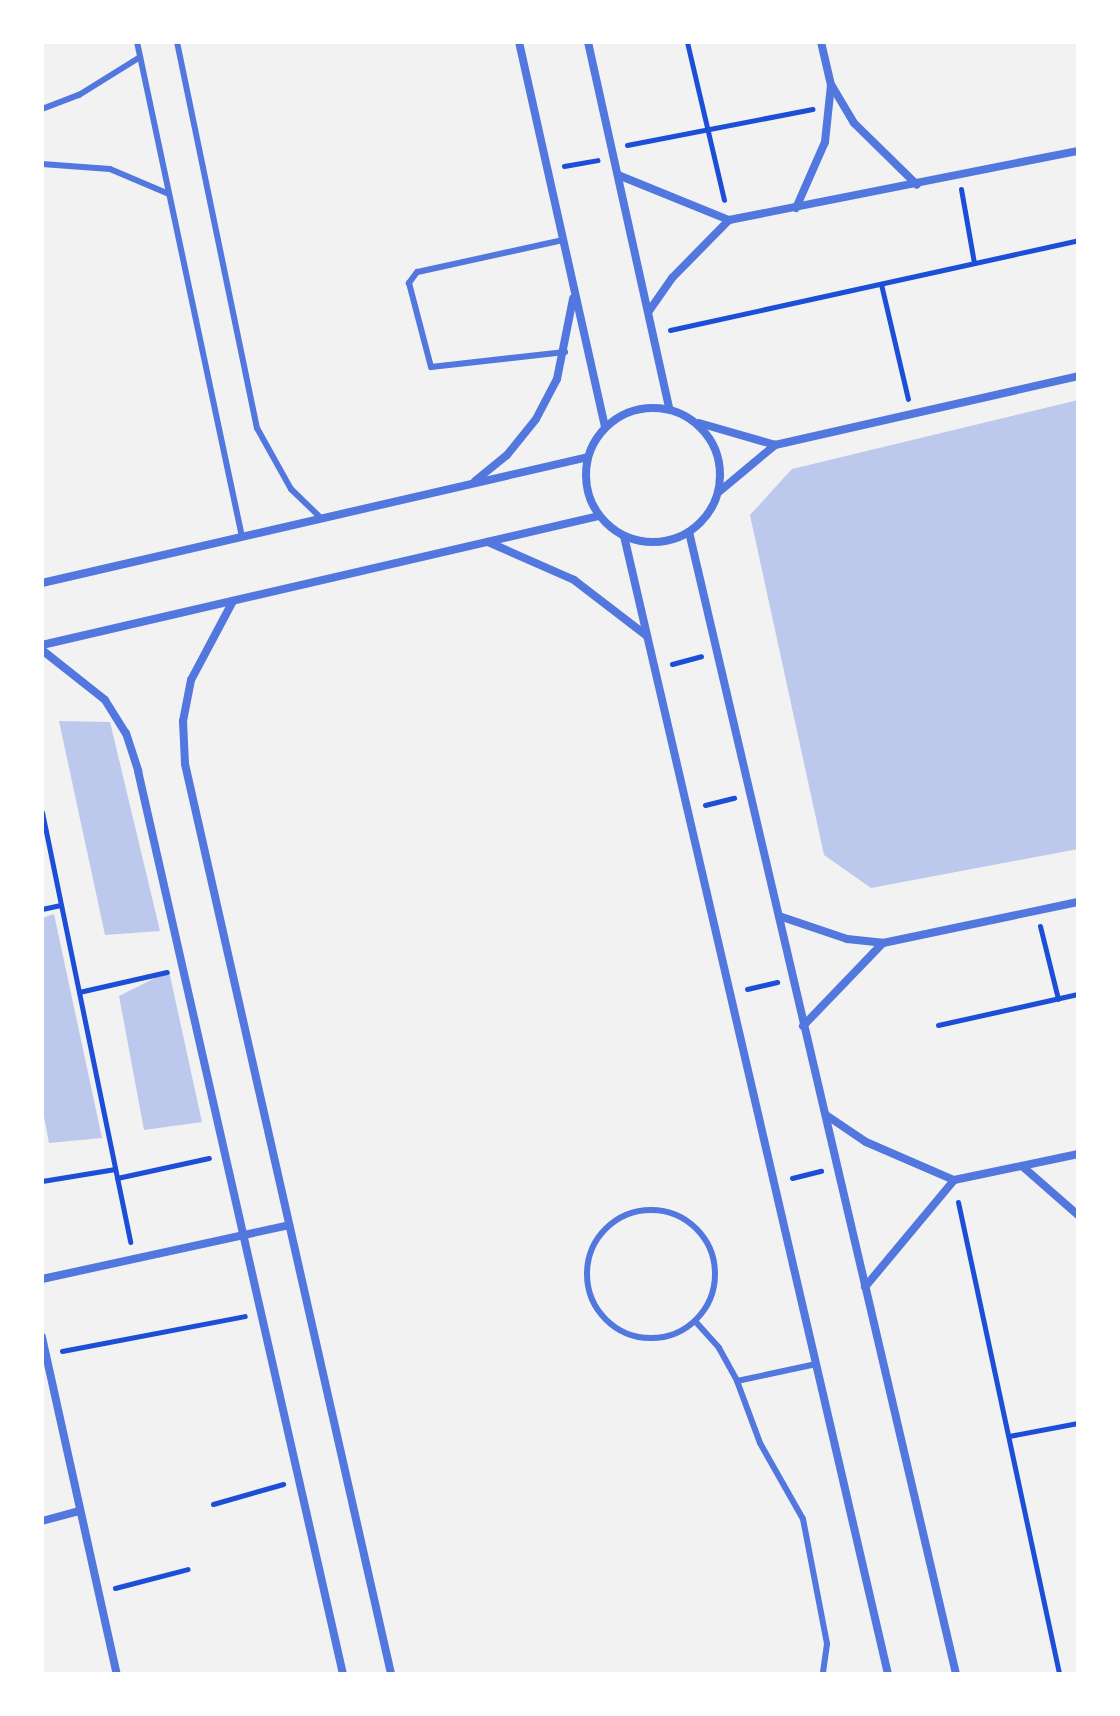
<!DOCTYPE html>
<html>
<head>
<meta charset="utf-8">
<style>
	body { margin:0 }
	#map { position:relative; width:1120px; height:1716px; overflow:hidden; background:#f2f2f2; font-family:Ubuntu,sans-serif }
	div>[style] { position:absolute }
	.building>* { inset:0; background:#bdc9ec }
	.path>* { height:5px; margin:-2.5px; padding:0 2.5px; transform-origin:2.5px; border-radius:2.5px; background:#1d4ed8 }
	.service>* { height:6px; margin:-3px; padding:0 3px; transform-origin:3px; border-radius:3px; background:#5277de }
	.service>.ring { margin:-3px; padding:0; box-sizing:content-box; background:none; border:6px solid #5277de; border-radius:50% }
	.minor>* { height:8px; margin:-4px; padding:0 4px; transform-origin:4px; border-radius:4px; background:#5277de }
	.minor>.ring { margin:-4px; padding:0; box-sizing:content-box; background:none; border:8px solid #5277de; border-radius:50% }
	span { translate:-50% -50%; white-space:nowrap; text-align:center; line-height:1.15; -webkit-text-stroke:6px #fff; paint-order:stroke }
	.frame { position:absolute; inset:0; border:44px solid #fff; pointer-events:none }
</style>
</head>
<body>
<div id="map">
	<div class="building">
		<i style="clip-path:polygon(1078px 400px,1078px 849px,871px 888px,824px 855px,750px 515px,792px 469px)"></i>
		<i style="clip-path:polygon(59px 721px,110px 722px,160px 931px,105px 935px)"></i>
		<i style="clip-path:polygon(54px 914px,102px 1138px,49px 1143px,42px 1106px,42px 918px)"></i>
		<i style="clip-path:polygon(169px 971px,202px 1122px,144px 1130px,119px 996px)"></i>
	</div>
	<div class="path">
		<i style="left:687px;top:42px;width:162px;rotate:76.8deg"></i>
		<i style="left:627px;top:145px;width:189px;rotate:-11deg"></i>
		<i style="left:564px;top:166px;width:34px;rotate:-10deg"></i>
		<i style="left:961px;top:189px;width:75px;rotate:80deg"></i>
		<i style="left:881px;top:284px;width:118px;rotate:76.8deg"></i>
		<i style="left:670px;top:330px;width:418px;rotate:-12.4deg"></i>
		<i style="left:672px;top:664px;width:30px;rotate:-15deg"></i>
		<i style="left:705px;top:805px;width:30px;rotate:-14deg"></i>
		<i style="left:42px;top:812px;width:439px;rotate:78.4deg"></i>
		<i style="left:42px;top:909px;width:19px;rotate:-12deg"></i>
		<i style="left:1040px;top:926px;width:75px;rotate:76.1deg"></i>
		<i style="left:747px;top:989px;width:31px;rotate:-13deg"></i>
		<i style="left:79px;top:992px;width:90px;rotate:-12.8deg"></i>
		<i style="left:938px;top:1025px;width:143px;rotate:-12.5deg"></i>
		<i style="left:117px;top:1178px;width:94px;rotate:-12.3deg"></i>
		<i style="left:792px;top:1178px;width:30px;rotate:-14deg"></i>
		<i style="left:42px;top:1181px;width:74px;rotate:-9.3deg"></i>
		<i style="left:958px;top:1202px;width:483px;rotate:77.9deg"></i>
		<i style="left:62px;top:1351px;width:186px;rotate:-10.8deg"></i>
		<i style="left:1009px;top:1436px;width:70px;rotate:-10.7deg"></i>
		<i style="left:213px;top:1504px;width:73px;rotate:-15.9deg"></i>
		<i style="left:115px;top:1588px;width:75px;rotate:-14.6deg"></i>
	</div>
	<div class="service">
		<i style="left:137px;top:42px;width:506px;rotate:78.02deg"></i>
		<i style="left:177px;top:42px;width:394px;rotate:78.3deg"></i>
		<i style="left:257px;top:428px;width:70px;rotate:60.9deg"></i>
		<i style="left:291px;top:489px;width:43px;rotate:44.1deg"></i>
		<i style="left:42px;top:109px;width:40px;rotate:-21deg"></i>
		<i style="left:79px;top:95px;width:72px;rotate:-31.9deg"></i>
		<i style="left:42px;top:164px;width:68px;rotate:4.2deg"></i>
		<i style="left:110px;top:169px;width:64px;rotate:23deg"></i>
		<i style="left:563px;top:240px;width:149px;rotate:167.6deg"></i>
		<i style="left:417px;top:272px;width:14px;rotate:126deg"></i>
		<i style="left:409px;top:283px;width:87px;rotate:75.3deg"></i>
		<i style="left:431px;top:367px;width:135px;rotate:-6.4deg"></i>
		<i class="ring" style="left:587px;top:1210px;width:122px;height:122px"></i>
		<i style="left:695px;top:1321px;width:36px;rotate:48deg"></i>
		<i style="left:719px;top:1348px;width:38px;rotate:61deg"></i>
		<i style="left:737px;top:1381px;width:66px;rotate:69.6deg"></i>
		<i style="left:760px;top:1443px;width:87px;rotate:60.5deg"></i>
		<i style="left:803px;top:1519px;width:127px;rotate:79.1deg"></i>
		<i style="left:827px;top:1644px;width:30px;rotate:98deg"></i>
		<i style="left:737px;top:1381px;width:81px;rotate:-12.1deg"></i>
	</div>
	<div class="minor">
		<i style="left:519px;top:42px;width:394px;rotate:77.4deg"></i>
		<i style="left:588px;top:42px;width:375px;rotate:77.5deg"></i>
		<i style="left:832px;top:86px;width:43px;rotate:59.3deg"></i>
		<i style="left:854px;top:123px;width:88px;rotate:44.5deg"></i>
		<i style="left:618px;top:175px;width:120px;rotate:22.1deg"></i>
		<i style="left:729px;top:220px;width:356px;rotate:-11.2deg"></i>
		<i style="left:796px;top:208px;width:72px;rotate:-66.3deg"></i>
		<i style="left:825px;top:142px;width:57px;rotate:-84deg"></i>
		<i style="left:831px;top:85px;width:44px;rotate:-103.1deg"></i>
		<i style="left:649px;top:311px;width:40px;rotate:-55.1deg"></i>
		<i style="left:672px;top:278px;width:81px;rotate:-45.5deg"></i>
		<i class="ring" style="left:586px;top:408px;width:126px;height:126px"></i>
		<i style="left:699px;top:423px;width:79px;rotate:16.1deg"></i>
		<i style="left:475px;top:481px;width:41px;rotate:-39.1deg"></i>
		<i style="left:507px;top:455px;width:46px;rotate:-51.1deg"></i>
		<i style="left:536px;top:419px;width:45px;rotate:-62.3deg"></i>
		<i style="left:557px;top:379px;width:82px;rotate:-78.7deg"></i>
		<i style="left:720px;top:491px;width:72px;rotate:-39.9deg"></i>
		<i style="left:775px;top:445px;width:311px;rotate:-12.8deg"></i>
		<i style="left:689px;top:532px;width:1173px;rotate:76.84deg"></i>
		<i style="left:624px;top:536px;width:1168px;rotate:76.94deg"></i>
		<i style="left:488px;top:542px;width:94px;rotate:23.8deg"></i>
		<i style="left:574px;top:580px;width:92px;rotate:37.5deg"></i>
		<i style="left:42px;top:583px;width:560px;rotate:-12.99deg"></i>
		<i style="left:233px;top:601px;width:89px;rotate:118deg"></i>
		<i style="left:191px;top:680px;width:42px;rotate:101deg"></i>
		<i style="left:183px;top:721px;width:43px;rotate:87.3deg"></i>
		<i style="left:185px;top:764px;width:933px;rotate:77.24deg"></i>
		<i style="left:42px;top:645px;width:572px;rotate:-13.04deg"></i>
		<i style="left:42px;top:650px;width:80px;rotate:38.4deg"></i>
		<i style="left:105px;top:700px;width:39px;rotate:58deg"></i>
		<i style="left:126px;top:733px;width:40px;rotate:72deg"></i>
		<i style="left:138px;top:771px;width:926px;rotate:77.21deg"></i>
		<i style="left:779px;top:916px;width:72px;rotate:18.7deg"></i>
		<i style="left:847px;top:939px;width:36px;rotate:6deg"></i>
		<i style="left:883px;top:943px;width:199px;rotate:-11.9deg"></i>
		<i style="left:803px;top:1026px;width:115px;rotate:-46.1deg"></i>
		<i style="left:826px;top:1115px;width:48px;rotate:34deg"></i>
		<i style="left:866px;top:1142px;width:96px;rotate:23.4deg"></i>
		<i style="left:954px;top:1180px;width:127px;rotate:-11.8deg"></i>
		<i style="left:1022px;top:1166px;width:74px;rotate:41.2deg"></i>
		<i style="left:42px;top:1279px;width:253px;rotate:-12.3deg"></i>
		<i style="left:865px;top:1287px;width:139px;rotate:-50.2deg"></i>
		<i style="left:42px;top:1337px;width:345px;rotate:77.5deg"></i>
		<i style="left:42px;top:1521px;width:39px;rotate:-15deg"></i>
	</div>
	<div class="frame"></div>
</div>
</body>
</html>
